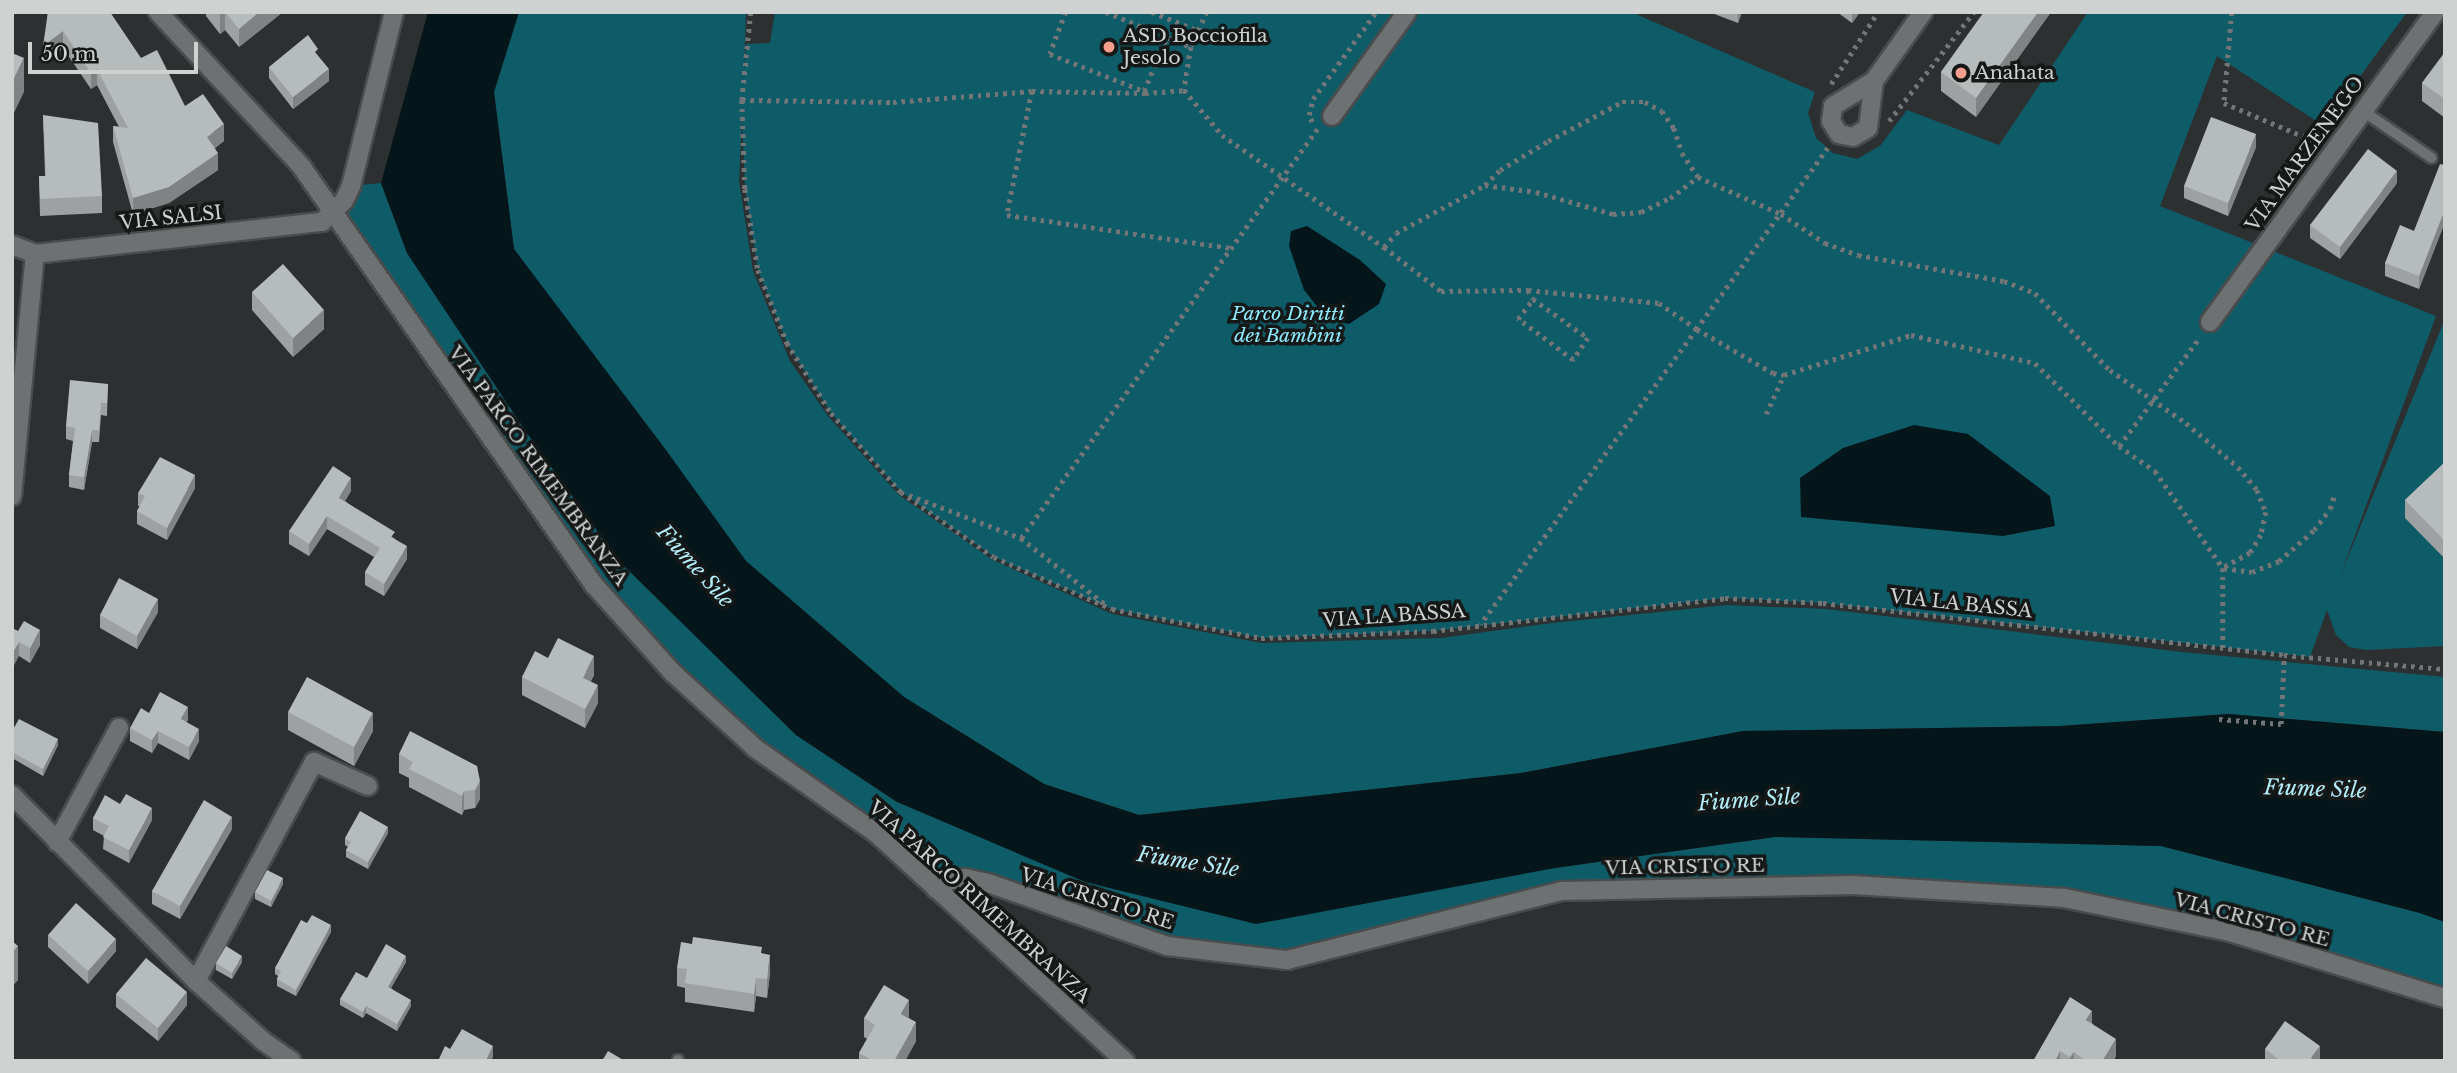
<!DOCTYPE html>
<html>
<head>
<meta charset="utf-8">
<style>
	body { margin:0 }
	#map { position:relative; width:2457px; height:1073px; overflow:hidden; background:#2d3031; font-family:"Libre Baskerville",serif }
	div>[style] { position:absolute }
	.green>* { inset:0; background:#0e5c68 }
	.water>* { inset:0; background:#05161a }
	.path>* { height:4.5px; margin-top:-2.25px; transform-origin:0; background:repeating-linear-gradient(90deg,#737576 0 3.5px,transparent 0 8.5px) }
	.roads { filter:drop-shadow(2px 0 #494c4d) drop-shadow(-2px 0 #494c4d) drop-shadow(0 2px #494c4d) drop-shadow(0 -2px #494c4d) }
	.service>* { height:10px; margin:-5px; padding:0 5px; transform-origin:5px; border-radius:5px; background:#6d7172 }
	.minor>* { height:18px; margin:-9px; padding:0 9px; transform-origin:9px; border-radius:9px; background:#6d7172 }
	.wall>* { inset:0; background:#9da1a1 }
	.shaded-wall>* { inset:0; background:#7f8383 }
	.building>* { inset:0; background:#b6bbbb }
	.dots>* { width:19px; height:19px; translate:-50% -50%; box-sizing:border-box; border:4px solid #161818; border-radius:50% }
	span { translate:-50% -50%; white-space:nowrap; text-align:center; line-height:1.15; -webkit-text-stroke:7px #161818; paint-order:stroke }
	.poi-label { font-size:19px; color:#d0d2d2 }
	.left { translate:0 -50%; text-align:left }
	.street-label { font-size:19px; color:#d0d2d2 }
	.park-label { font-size:19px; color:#8debfe; font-style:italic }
	.water-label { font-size:21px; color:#b2edf9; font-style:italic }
	.frame { position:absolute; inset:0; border:14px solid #d0d2d2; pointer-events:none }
	.scale { position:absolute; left:28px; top:42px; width:170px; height:32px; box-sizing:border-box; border:4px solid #d0d2d2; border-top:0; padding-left:9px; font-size:21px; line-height:24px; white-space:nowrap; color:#d0d2d2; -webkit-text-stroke:5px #161818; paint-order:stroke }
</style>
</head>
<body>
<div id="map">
	<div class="green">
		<i style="clip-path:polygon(519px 12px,746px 12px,744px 69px,746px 44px,770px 43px,775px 12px,1631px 12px,1815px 92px,1808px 113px,1816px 138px,1833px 153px,1857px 159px,1880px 146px,1907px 110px,1999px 145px,2088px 12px,2407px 12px,2324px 126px,2217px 56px,2160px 206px,2436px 316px,2339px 579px,2445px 319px,2445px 474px,2406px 518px,2445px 559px,2445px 646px,2367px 650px,2349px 647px,2336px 635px,2327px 610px,2310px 657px,1823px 603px,1725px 598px,1433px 631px,1261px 638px,1112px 609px,994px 557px,901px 492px,831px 413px,787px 343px,758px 270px,745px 189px,742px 118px,739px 181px,753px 271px,790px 361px,828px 416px,899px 495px,993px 560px,1112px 614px,1261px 643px,1441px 638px,1552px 623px,1727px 605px,1826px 609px,2182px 652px,2445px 677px,2445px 732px,2229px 714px,2060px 726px,1743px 731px,1521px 773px,1139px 815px,1044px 784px,904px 697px,746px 561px,514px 249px,494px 92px)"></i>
		<i style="clip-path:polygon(381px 183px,407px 253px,529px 436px,619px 561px,796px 735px,897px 802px,1555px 868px,1775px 837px,2161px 846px,2420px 913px,2445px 922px,2445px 998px,2396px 981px,2064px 898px,1853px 885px,1562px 891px,1287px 960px,1167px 946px,988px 883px,936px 889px,755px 748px,594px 585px,333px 213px,351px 186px)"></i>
	</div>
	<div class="water">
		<i style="clip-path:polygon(428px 12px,519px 12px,494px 92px,514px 249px,666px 450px,746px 561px,904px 697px,1044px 784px,1139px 815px,1521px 773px,1743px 731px,2060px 726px,2229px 714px,2445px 732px,2445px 922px,2420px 913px,2161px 846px,1775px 837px,1555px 868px,1256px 924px,1085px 882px,897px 802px,796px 735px,619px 561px,529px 436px,407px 253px,381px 183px)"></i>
		<i style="clip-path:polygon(1307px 226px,1360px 260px,1386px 284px,1379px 304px,1349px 324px,1328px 320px,1304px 290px,1289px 246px,1291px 231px)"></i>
		<i style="clip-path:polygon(1914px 425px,1968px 434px,2050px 496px,2055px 526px,2003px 536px,1801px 517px,1800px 478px,1843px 448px)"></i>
	</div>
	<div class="path">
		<i style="left:751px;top:12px;width:88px;rotate:95.8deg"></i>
		<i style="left:742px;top:100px;width:89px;rotate:88.1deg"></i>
		<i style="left:745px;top:189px;width:82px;rotate:80.9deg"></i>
		<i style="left:758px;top:270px;width:79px;rotate:68.3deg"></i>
		<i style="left:787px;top:343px;width:83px;rotate:57.8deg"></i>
		<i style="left:831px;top:413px;width:106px;rotate:48.5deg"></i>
		<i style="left:901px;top:492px;width:113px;rotate:35deg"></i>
		<i style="left:994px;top:557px;width:129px;rotate:23.8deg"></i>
		<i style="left:1112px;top:609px;width:152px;rotate:11deg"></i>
		<i style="left:1261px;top:638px;width:172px;rotate:-2.3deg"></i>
		<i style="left:1433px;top:631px;width:294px;rotate:-6.4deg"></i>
		<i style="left:1725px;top:598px;width:98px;rotate:2.9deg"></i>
		<i style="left:1823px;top:603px;width:464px;rotate:6.4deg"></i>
		<i style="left:2284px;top:655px;width:162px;rotate:5deg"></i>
		<i style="left:1066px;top:12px;width:45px;rotate:110.9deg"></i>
		<i style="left:1050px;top:54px;width:101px;rotate:21.5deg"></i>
		<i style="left:1144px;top:91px;width:60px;rotate:-67.3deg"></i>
		<i style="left:1106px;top:12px;width:92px;rotate:22.4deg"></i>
		<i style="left:1152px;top:12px;width:48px;rotate:22.2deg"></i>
		<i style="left:1207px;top:12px;width:38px;rotate:115deg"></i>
		<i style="left:1191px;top:47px;width:44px;rotate:99.2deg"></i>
		<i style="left:1184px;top:90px;width:59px;rotate:49.8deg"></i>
		<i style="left:1222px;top:135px;width:197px;rotate:34.7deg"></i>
		<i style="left:1384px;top:247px;width:72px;rotate:37.7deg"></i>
		<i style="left:1441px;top:291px;width:87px;rotate:-0.7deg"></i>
		<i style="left:1528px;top:290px;width:132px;rotate:5.7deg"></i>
		<i style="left:1659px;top:303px;width:46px;rotate:34.4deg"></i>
		<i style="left:1697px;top:329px;width:366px;rotate:126.2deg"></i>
		<i style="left:2232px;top:12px;width:91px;rotate:95deg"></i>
		<i style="left:2224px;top:103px;width:101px;rotate:22.8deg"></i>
		<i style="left:765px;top:14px;width:2px;rotate:-90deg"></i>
		<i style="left:1831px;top:84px;width:86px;rotate:-56.9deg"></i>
		<i style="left:1032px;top:91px;width:126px;rotate:101.4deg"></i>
		<i style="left:1007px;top:215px;width:225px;rotate:8.4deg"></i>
		<i style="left:742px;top:100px;width:151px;rotate:0.8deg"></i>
		<i style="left:893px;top:102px;width:139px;rotate:-4.5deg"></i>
		<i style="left:1032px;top:91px;width:113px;rotate:1deg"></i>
		<i style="left:1145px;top:93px;width:39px;rotate:-4deg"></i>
		<i style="left:1889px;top:121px;width:138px;rotate:-52.1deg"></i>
		<i style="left:1312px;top:122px;width:8px;rotate:-113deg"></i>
		<i style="left:1309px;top:115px;width:16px;rotate:-76deg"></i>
		<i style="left:1313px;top:99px;width:107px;rotate:-54.1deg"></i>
		<i style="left:1828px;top:148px;width:223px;rotate:125.9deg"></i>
		<i style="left:1697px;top:329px;width:88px;rotate:30.1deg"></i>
		<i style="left:1773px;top:373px;width:11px;rotate:10deg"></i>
		<i style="left:1784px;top:375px;width:133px;rotate:-17.5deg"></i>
		<i style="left:1911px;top:335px;width:127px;rotate:12.7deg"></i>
		<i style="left:2035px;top:363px;width:118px;rotate:44.7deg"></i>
		<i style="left:2119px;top:446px;width:44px;rotate:34.8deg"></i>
		<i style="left:2155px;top:471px;width:118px;rotate:55deg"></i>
		<i style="left:2223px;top:568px;width:80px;rotate:90deg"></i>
		<i style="left:1485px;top:185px;width:51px;rotate:7.8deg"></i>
		<i style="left:1536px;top:192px;width:80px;rotate:15.9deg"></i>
		<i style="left:1613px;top:214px;width:28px;rotate:-4deg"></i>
		<i style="left:1641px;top:212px;width:32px;rotate:-26deg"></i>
		<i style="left:1670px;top:198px;width:35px;rotate:-37deg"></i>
		<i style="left:1384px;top:247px;width:18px;rotate:-49deg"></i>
		<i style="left:1396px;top:233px;width:101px;rotate:-28.3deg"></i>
		<i style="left:1485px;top:185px;width:21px;rotate:-45deg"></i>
		<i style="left:1500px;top:170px;width:56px;rotate:-31.1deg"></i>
		<i style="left:1548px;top:141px;width:84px;rotate:-27.8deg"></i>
		<i style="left:1622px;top:102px;width:23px"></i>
		<i style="left:1645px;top:102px;width:19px;rotate:28deg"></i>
		<i style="left:1662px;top:111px;width:21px;rotate:55deg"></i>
		<i style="left:1674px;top:128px;width:26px;rotate:72deg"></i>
		<i style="left:1682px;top:153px;width:29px;rotate:56deg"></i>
		<i style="left:1698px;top:177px;width:91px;rotate:24deg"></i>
		<i style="left:1781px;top:214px;width:53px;rotate:33.4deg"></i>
		<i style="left:1825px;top:243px;width:35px;rotate:20deg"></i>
		<i style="left:1858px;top:255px;width:148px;rotate:10.1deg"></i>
		<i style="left:2004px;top:281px;width:33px;rotate:21deg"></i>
		<i style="left:2035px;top:293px;width:107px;rotate:45.8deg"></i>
		<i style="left:2110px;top:370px;width:93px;rotate:34.9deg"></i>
		<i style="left:2186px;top:423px;width:68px;rotate:40.2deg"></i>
		<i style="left:2238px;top:467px;width:30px;rotate:50deg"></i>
		<i style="left:2257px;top:490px;width:24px;rotate:68deg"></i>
		<i style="left:2266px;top:512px;width:24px;rotate:102deg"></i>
		<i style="left:2261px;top:535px;width:21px;rotate:121deg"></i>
		<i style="left:2250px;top:553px;width:31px;rotate:151deg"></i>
		<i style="left:1528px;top:290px;width:10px;rotate:61deg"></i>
		<i style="left:1533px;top:299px;width:67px;rotate:35.3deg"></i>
		<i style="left:1588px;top:338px;width:27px;rotate:124deg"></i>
		<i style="left:1573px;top:360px;width:69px;rotate:-143.3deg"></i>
		<i style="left:1518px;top:319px;width:25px;rotate:-53deg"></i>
		<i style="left:1766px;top:414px;width:43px;rotate:-65.2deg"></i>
		<i style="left:2119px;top:446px;width:136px;rotate:-53.4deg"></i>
		<i style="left:909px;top:495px;width:120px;rotate:21deg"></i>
		<i style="left:1021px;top:538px;width:506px;rotate:-54.08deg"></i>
		<i style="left:1021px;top:538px;width:108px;rotate:38.2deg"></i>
		<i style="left:2224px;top:568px;width:28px;rotate:8deg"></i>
		<i style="left:2252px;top:572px;width:29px;rotate:-22deg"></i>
		<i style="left:2279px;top:561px;width:47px;rotate:-41.5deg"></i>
		<i style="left:2314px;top:530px;width:26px;rotate:-53deg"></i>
		<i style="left:2330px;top:509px;width:14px;rotate:-73deg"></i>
		<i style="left:2219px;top:719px;width:62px;rotate:4.6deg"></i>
		<i style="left:2281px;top:724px;width:69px;rotate:-87.5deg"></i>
	</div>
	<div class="roads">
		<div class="service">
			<i style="left:2363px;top:111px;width:83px;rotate:34.3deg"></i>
			<i style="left:678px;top:1061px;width:1px;rotate:-90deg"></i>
		</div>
		<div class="minor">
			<i style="left:158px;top:12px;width:210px;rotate:47.1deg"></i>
			<i style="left:301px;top:166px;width:511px;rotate:55.04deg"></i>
			<i style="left:594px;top:585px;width:118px;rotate:48.1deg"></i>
			<i style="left:673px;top:673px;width:111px;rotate:42.4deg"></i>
			<i style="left:755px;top:748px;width:148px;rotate:35.1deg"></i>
			<i style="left:876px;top:833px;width:338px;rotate:42.5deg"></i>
			<i style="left:1874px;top:81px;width:47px;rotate:97.3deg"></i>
			<i style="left:1868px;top:128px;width:17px;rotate:149deg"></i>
			<i style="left:1853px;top:137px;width:14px;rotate:-168deg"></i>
			<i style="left:1839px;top:134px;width:15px;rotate:-122deg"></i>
			<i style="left:1831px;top:121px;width:15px;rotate:-82deg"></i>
			<i style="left:1833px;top:106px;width:48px;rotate:-31.4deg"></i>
			<i style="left:1874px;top:81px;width:85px;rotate:-54.6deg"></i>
			<i style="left:1332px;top:116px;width:128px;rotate:-54.2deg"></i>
			<i style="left:12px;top:245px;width:25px;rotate:21deg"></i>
			<i style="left:35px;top:254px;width:289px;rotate:-6.4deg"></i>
			<i style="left:322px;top:222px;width:30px;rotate:-44deg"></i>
			<i style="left:344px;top:201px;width:17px;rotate:-65deg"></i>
			<i style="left:351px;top:186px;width:179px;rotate:-76.1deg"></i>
			<i style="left:2210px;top:322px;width:383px;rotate:-54deg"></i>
			<i style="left:12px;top:496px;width:243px;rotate:-84.6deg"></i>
			<i style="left:12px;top:795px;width:262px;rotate:45.3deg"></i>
			<i style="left:196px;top:981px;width:90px;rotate:41.8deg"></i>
			<i style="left:263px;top:1041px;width:35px;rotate:35deg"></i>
			<i style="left:57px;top:842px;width:130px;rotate:-61.5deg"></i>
			<i style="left:936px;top:889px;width:13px;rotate:-39deg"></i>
			<i style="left:946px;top:881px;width:19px;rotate:-9deg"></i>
			<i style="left:965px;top:878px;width:24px;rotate:12deg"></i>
			<i style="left:988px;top:883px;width:190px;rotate:19.4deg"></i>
			<i style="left:1167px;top:946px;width:121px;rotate:6.7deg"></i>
			<i style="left:1287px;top:960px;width:284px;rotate:-14.1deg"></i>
			<i style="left:1562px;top:891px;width:291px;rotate:-1.2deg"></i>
			<i style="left:1853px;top:885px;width:211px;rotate:3.5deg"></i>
			<i style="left:2064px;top:898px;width:169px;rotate:11.6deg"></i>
			<i style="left:2230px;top:932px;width:225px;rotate:17.1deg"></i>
			<i style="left:196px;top:981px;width:249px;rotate:-61.7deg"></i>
			<i style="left:314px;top:762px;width:59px;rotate:24deg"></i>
		</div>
	</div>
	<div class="wall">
		<i style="clip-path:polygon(48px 12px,141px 58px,185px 106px,224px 141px,215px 148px,218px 170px,169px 203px,133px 214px,113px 142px,113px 126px,119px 127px,97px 85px,91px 89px,63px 48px,43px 63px)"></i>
		<i style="clip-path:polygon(206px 12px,283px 12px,239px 47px,225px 30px,220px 34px,206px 16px)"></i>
		<i style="clip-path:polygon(1709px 12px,1742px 12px,1738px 23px)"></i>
		<i style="clip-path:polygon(1837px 12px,1860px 12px,1852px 23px)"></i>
		<i style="clip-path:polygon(1984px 12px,2051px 12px,1976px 117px,1941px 91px,1941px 72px)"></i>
		<i style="clip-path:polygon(2445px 52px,2445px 118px,2422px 101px,2422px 83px)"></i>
		<i style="clip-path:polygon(269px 67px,329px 81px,293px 109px,269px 78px)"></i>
		<i style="clip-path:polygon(43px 115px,102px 196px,102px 213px,40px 216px,39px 176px,45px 176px)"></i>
		<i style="clip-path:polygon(2256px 147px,2228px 216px,2184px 198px,2184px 186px)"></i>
		<i style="clip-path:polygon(2445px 165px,2445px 222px,2419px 289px,2385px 276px,2385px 263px,2414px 231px)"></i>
		<i style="clip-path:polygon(2397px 183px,2340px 259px,2310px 238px,2310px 225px)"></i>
		<i style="clip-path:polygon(252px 292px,324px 329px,293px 357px,252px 310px)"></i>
		<i style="clip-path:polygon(108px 384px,107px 416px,101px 415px,99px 442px,92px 442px,84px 490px,69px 487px,69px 475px,73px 441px,66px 439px,66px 426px)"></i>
		<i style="clip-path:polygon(2445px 462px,2445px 559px,2405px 518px,2405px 500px)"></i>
		<i style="clip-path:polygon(195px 488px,167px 540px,137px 524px,137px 511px,140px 506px,138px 506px,138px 493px)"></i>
		<i style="clip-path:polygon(351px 491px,345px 501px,395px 539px,407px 559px,384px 596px,365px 585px,365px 572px,374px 557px,327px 529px,309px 556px,289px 544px,289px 531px)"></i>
		<i style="clip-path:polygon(158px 612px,137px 649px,100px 628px,100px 615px)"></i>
		<i style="clip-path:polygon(12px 628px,40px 645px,30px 663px,19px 656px)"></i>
		<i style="clip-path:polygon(548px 658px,594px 675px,591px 681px,598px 703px,585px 728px,522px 695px,522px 677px)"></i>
		<i style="clip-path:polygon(288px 712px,373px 731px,354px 766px,288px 730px)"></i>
		<i style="clip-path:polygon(149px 713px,188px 720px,186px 722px,199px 741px,189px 760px,158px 743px,152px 753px,130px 741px,130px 728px)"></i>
		<i style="clip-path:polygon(12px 731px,58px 745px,43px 776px,12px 758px)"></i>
		<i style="clip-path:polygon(399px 754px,477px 766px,480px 799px,475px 808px,464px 810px,462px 815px,409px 787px,409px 778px,399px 773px)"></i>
		<i style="clip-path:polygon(120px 804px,152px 820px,129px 863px,103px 849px,104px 836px,93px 830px,93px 818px)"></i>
		<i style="clip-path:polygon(232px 829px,180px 919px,152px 904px,152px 891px)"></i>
		<i style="clip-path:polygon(388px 833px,368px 869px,346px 857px,346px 850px,348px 847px,345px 845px,345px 838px)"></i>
		<i style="clip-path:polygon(283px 884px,271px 907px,255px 899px,255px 892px)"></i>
		<i style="clip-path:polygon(307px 923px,331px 932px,296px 996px,277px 986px,277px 979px,278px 976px,275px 974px,275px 968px)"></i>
		<i style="clip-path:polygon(48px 935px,116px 951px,88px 984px,48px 947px)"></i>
		<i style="clip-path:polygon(762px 953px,770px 973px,767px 998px,756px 996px,754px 1012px,685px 1002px,685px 988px,677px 986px,677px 968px)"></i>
		<i style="clip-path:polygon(242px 962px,232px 979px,216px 970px,216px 963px)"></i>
		<i style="clip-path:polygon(406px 962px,391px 988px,411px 1006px,397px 1031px,366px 1013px,363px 1018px,340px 1005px,340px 999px,367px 978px)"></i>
		<i style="clip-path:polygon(116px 994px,187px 1005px,158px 1041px,116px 1007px)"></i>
		<i style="clip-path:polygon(864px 1018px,909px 1018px,916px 1041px,905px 1061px,859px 1061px,859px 1053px,867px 1039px,864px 1037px)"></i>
		<i style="clip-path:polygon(2092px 1023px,2116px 1056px,2113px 1061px,2033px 1061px)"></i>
		<i style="clip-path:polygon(2265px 1049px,2320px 1059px,2319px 1061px,2265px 1061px)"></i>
	</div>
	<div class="shaded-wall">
		<i style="clip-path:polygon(225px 12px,225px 30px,220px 34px,220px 15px)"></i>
		<i style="clip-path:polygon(259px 12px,283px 12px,239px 47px,239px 29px)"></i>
		<i style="clip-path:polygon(1738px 12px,1742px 12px,1738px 23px)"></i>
		<i style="clip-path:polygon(1852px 12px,1860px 12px,1852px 23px)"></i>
		<i style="clip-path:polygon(2038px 12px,2051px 12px,1976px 117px,1976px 98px)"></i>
		<i style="clip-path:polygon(63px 31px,63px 48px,43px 63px,43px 46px)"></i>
		<i style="clip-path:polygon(24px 58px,24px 92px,12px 117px,12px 83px)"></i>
		<i style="clip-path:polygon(97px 69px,97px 85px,91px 89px,91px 73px)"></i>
		<i style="clip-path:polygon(329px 69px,329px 81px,293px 109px,293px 97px)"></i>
		<i style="clip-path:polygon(224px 124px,224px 141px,207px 153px,207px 137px)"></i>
		<i style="clip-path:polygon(2256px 134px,2256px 147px,2228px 216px,2228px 203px)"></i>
		<i style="clip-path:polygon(218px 153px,218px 170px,169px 203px,133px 214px,133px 198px)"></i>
		<i style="clip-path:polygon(2397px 171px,2397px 183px,2340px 259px,2340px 247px)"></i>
		<i style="clip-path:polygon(2445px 209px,2445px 222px,2419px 289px,2419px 276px)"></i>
		<i style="clip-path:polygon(324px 310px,324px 329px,293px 357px,293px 338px)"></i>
		<i style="clip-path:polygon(92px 430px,92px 442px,84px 490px,84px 477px)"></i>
		<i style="clip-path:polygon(195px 475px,195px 488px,167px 540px,167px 528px)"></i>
		<i style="clip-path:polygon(351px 478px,351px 491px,339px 510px,339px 498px)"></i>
		<i style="clip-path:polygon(327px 516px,327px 529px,309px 556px,309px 544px)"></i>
		<i style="clip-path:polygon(407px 546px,407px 559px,384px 596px,384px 584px)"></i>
		<i style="clip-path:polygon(158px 599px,158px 612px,137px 649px,137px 636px)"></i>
		<i style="clip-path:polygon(40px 630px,40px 645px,30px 663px,30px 648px)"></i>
		<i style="clip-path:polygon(19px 642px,19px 656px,12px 669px,12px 655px)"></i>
		<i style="clip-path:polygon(594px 656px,594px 675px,583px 696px,583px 678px)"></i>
		<i style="clip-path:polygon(598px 685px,598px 703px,585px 728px,585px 709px)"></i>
		<i style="clip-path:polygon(188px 707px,188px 720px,181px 731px,181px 719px)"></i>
		<i style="clip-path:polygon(373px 713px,373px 731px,354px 766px,354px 747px)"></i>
		<i style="clip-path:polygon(199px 729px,199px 741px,189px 760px,189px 747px)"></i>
		<i style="clip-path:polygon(158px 731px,158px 743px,152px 753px,152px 740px)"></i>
		<i style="clip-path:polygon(58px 739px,58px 745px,43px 776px,43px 769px)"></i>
		<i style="clip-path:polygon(480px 781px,480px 799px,475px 808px,475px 790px)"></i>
		<i style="clip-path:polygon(464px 791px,464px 810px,462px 815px,462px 796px)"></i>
		<i style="clip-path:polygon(152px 808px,152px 820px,129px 863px,129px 850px)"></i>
		<i style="clip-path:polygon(232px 817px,232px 829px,180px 919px,180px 906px)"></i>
		<i style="clip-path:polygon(388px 827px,388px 833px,368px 869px,368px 862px)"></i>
		<i style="clip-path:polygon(283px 878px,283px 884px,271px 907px,271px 901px)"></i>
		<i style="clip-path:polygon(331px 925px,331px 932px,296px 996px,296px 990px)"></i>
		<i style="clip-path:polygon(116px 939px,116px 951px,88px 984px,88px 971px)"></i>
		<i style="clip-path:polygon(18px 946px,18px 980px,12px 987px,12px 953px)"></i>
		<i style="clip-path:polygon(770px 955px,770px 973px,767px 998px,767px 979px)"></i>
		<i style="clip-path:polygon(242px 956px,242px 962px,232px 979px,232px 973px)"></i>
		<i style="clip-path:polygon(406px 956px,406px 962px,388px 993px,388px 987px)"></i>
		<i style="clip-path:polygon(756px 978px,756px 996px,754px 1012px,754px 994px)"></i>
		<i style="clip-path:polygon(187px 992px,187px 1005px,158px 1041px,158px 1028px)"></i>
		<i style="clip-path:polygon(411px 1000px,411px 1006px,397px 1031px,397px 1024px)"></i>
		<i style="clip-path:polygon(909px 1000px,909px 1018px,901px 1014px)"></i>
		<i style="clip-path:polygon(366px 1006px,366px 1013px,363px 1018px,363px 1012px)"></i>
		<i style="clip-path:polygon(2092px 1011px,2092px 1028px,2086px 1020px)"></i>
		<i style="clip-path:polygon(916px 1022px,916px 1041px,905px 1061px,894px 1061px)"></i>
		<i style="clip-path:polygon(2116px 1039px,2116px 1056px,2113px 1061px,2102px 1061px)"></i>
		<i style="clip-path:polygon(493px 1046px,493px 1057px,491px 1061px,486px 1061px)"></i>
		<i style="clip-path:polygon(2320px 1046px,2320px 1059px,2319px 1061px,2311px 1061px,2311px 1058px)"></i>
		<i style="clip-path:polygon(2060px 1051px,2060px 1061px,2055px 1061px)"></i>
		<i style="clip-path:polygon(2074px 1052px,2074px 1061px,2070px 1061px,2070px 1057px)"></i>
	</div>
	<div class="building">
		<i style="clip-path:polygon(48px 12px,110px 12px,141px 58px,157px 50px,185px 106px,203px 94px,224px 124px,207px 137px,218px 153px,169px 187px,133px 198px,113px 126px,128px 128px,97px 69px,91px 73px,63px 31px,43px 46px)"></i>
		<i style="clip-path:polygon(225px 12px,259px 12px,239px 29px)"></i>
		<i style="clip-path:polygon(1984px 12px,2038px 12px,1976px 98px,1941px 72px)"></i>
		<i style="clip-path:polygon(308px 35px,318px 49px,315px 52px,329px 69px,293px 97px,269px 67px)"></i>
		<i style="clip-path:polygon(2445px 52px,2445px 99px,2422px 83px)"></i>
		<i style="clip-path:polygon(12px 53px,24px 58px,12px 83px)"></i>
		<i style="clip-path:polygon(43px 115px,98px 123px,102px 196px,40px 199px,39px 176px,46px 176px)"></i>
		<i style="clip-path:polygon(2211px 117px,2256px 134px,2228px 203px,2184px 186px)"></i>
		<i style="clip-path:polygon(2368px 149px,2397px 171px,2340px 247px,2310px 225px)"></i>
		<i style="clip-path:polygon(2440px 164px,2445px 165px,2445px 209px,2419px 276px,2385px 263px,2400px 225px,2414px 231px)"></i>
		<i style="clip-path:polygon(283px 264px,324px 310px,293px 338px,252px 292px)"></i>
		<i style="clip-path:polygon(70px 380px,108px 384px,107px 403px,101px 403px,99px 430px,92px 430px,84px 477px,69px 475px,75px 428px,66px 426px)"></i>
		<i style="clip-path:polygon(160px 457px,195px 475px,167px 528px,137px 511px,145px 496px,138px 493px)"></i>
		<i style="clip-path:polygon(2445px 462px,2445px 541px,2405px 500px)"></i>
		<i style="clip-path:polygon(333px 466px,351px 478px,339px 498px,395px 532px,391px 537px,407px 546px,384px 584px,365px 572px,380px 548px,327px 516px,309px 544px,289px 531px)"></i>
		<i style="clip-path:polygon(119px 578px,158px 599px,137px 636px,100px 615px)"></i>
		<i style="clip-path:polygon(24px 621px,40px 630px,30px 648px,19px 642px,12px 655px,12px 628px,18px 631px)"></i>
		<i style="clip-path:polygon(558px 638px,594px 656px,583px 678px,598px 685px,585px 709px,522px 677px,535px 651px,548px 658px)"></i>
		<i style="clip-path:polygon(307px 677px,373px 713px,354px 747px,288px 712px)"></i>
		<i style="clip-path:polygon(160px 692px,188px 707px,181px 719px,199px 729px,189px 747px,158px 731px,152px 740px,130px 728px,141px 708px,149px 713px)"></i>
		<i style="clip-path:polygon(19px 719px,58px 739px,43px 769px,12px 752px,12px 731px)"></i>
		<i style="clip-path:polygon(410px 731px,477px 766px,480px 781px,475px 790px,464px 791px,462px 796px,409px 769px,413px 762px,399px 754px)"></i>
		<i style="clip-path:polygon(126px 794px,152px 808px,129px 850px,103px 837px,109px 826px,93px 818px,105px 795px,120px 804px)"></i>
		<i style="clip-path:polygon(204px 800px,232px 817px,180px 906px,152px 891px)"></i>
		<i style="clip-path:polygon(360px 811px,388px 827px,368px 862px,346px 850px,351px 842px,345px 838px)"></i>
		<i style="clip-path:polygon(267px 870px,283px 878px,271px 901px,255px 892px)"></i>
		<i style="clip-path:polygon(76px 903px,116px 939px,88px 971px,48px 935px)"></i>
		<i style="clip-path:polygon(312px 915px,331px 925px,296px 990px,277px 979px,281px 971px,275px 968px,301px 920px,307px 923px)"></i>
		<i style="clip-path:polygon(693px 937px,762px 947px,761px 953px,770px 955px,767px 979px,756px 978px,754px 994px,685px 983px,687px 969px,677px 968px,681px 942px,692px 944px)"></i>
		<i style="clip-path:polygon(12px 941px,18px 946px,12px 953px)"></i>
		<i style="clip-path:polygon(386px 944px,406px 956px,388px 987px,411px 1000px,397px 1024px,366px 1006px,363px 1012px,340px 999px,356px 972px,367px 978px)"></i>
		<i style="clip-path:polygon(226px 946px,242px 956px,232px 973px,216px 963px)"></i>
		<i style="clip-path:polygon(146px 958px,187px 992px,158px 1028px,116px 994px)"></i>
		<i style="clip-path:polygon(884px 985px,909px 1000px,901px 1014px,916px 1022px,894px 1061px,869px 1061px,870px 1059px,859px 1053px,875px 1025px,864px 1018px)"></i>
		<i style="clip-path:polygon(2070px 997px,2092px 1011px,2086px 1020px,2116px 1039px,2102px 1061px,2086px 1061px,2074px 1052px,2070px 1057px,2060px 1051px,2055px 1061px,2033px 1061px)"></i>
		<i style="clip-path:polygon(2285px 1021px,2320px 1046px,2311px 1058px,2314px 1061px,2277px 1061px,2278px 1059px,2265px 1049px)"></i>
		<i style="clip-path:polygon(462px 1029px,493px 1046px,486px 1061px,438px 1061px,445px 1046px,450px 1049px)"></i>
		<i style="clip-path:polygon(608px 1051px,625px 1061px,602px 1061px)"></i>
	</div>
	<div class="dots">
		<i style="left:1109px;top:47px;background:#f49d8c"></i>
		<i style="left:1961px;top:73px;background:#f49d8c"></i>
	</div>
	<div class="poi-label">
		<span class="left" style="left:1123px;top:47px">ASD Bocciofila<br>Jesolo</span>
		<span class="left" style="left:1975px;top:73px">Anahata</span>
	</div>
	<div class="street-label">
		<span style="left:2305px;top:154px;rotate:-54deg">VIA MARZENEGO</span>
		<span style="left:171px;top:218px;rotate:-6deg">VIA SALSI</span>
		<span style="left:538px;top:466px;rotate:54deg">VIA PARCO RIMEMBRANZA</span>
		<span style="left:1961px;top:604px;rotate:6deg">VIA LA BASSA</span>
		<span style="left:1394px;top:616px;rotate:-4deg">VIA LA BASSA</span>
		<span style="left:1685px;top:867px;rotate:-1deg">VIA CRISTO RE</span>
		<span style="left:1097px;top:899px;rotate:18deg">VIA CRISTO RE</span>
		<span style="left:979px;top:902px;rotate:42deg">VIA PARCO RIMEMBRANZA</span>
		<span style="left:2252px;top:920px;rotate:15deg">VIA CRISTO RE</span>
	</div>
	<div class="park-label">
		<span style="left:1288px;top:325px">Parco Diritti<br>dei Bambini</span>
	</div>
	<div class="water-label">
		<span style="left:695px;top:566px;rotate:48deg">Fiume Sile</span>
		<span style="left:2315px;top:789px;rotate:2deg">Fiume Sile</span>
		<span style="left:1749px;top:800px;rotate:-4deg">Fiume Sile</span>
		<span style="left:1188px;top:862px;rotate:9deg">Fiume Sile</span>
	</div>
	<div class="frame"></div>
	<div class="scale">50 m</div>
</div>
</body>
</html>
